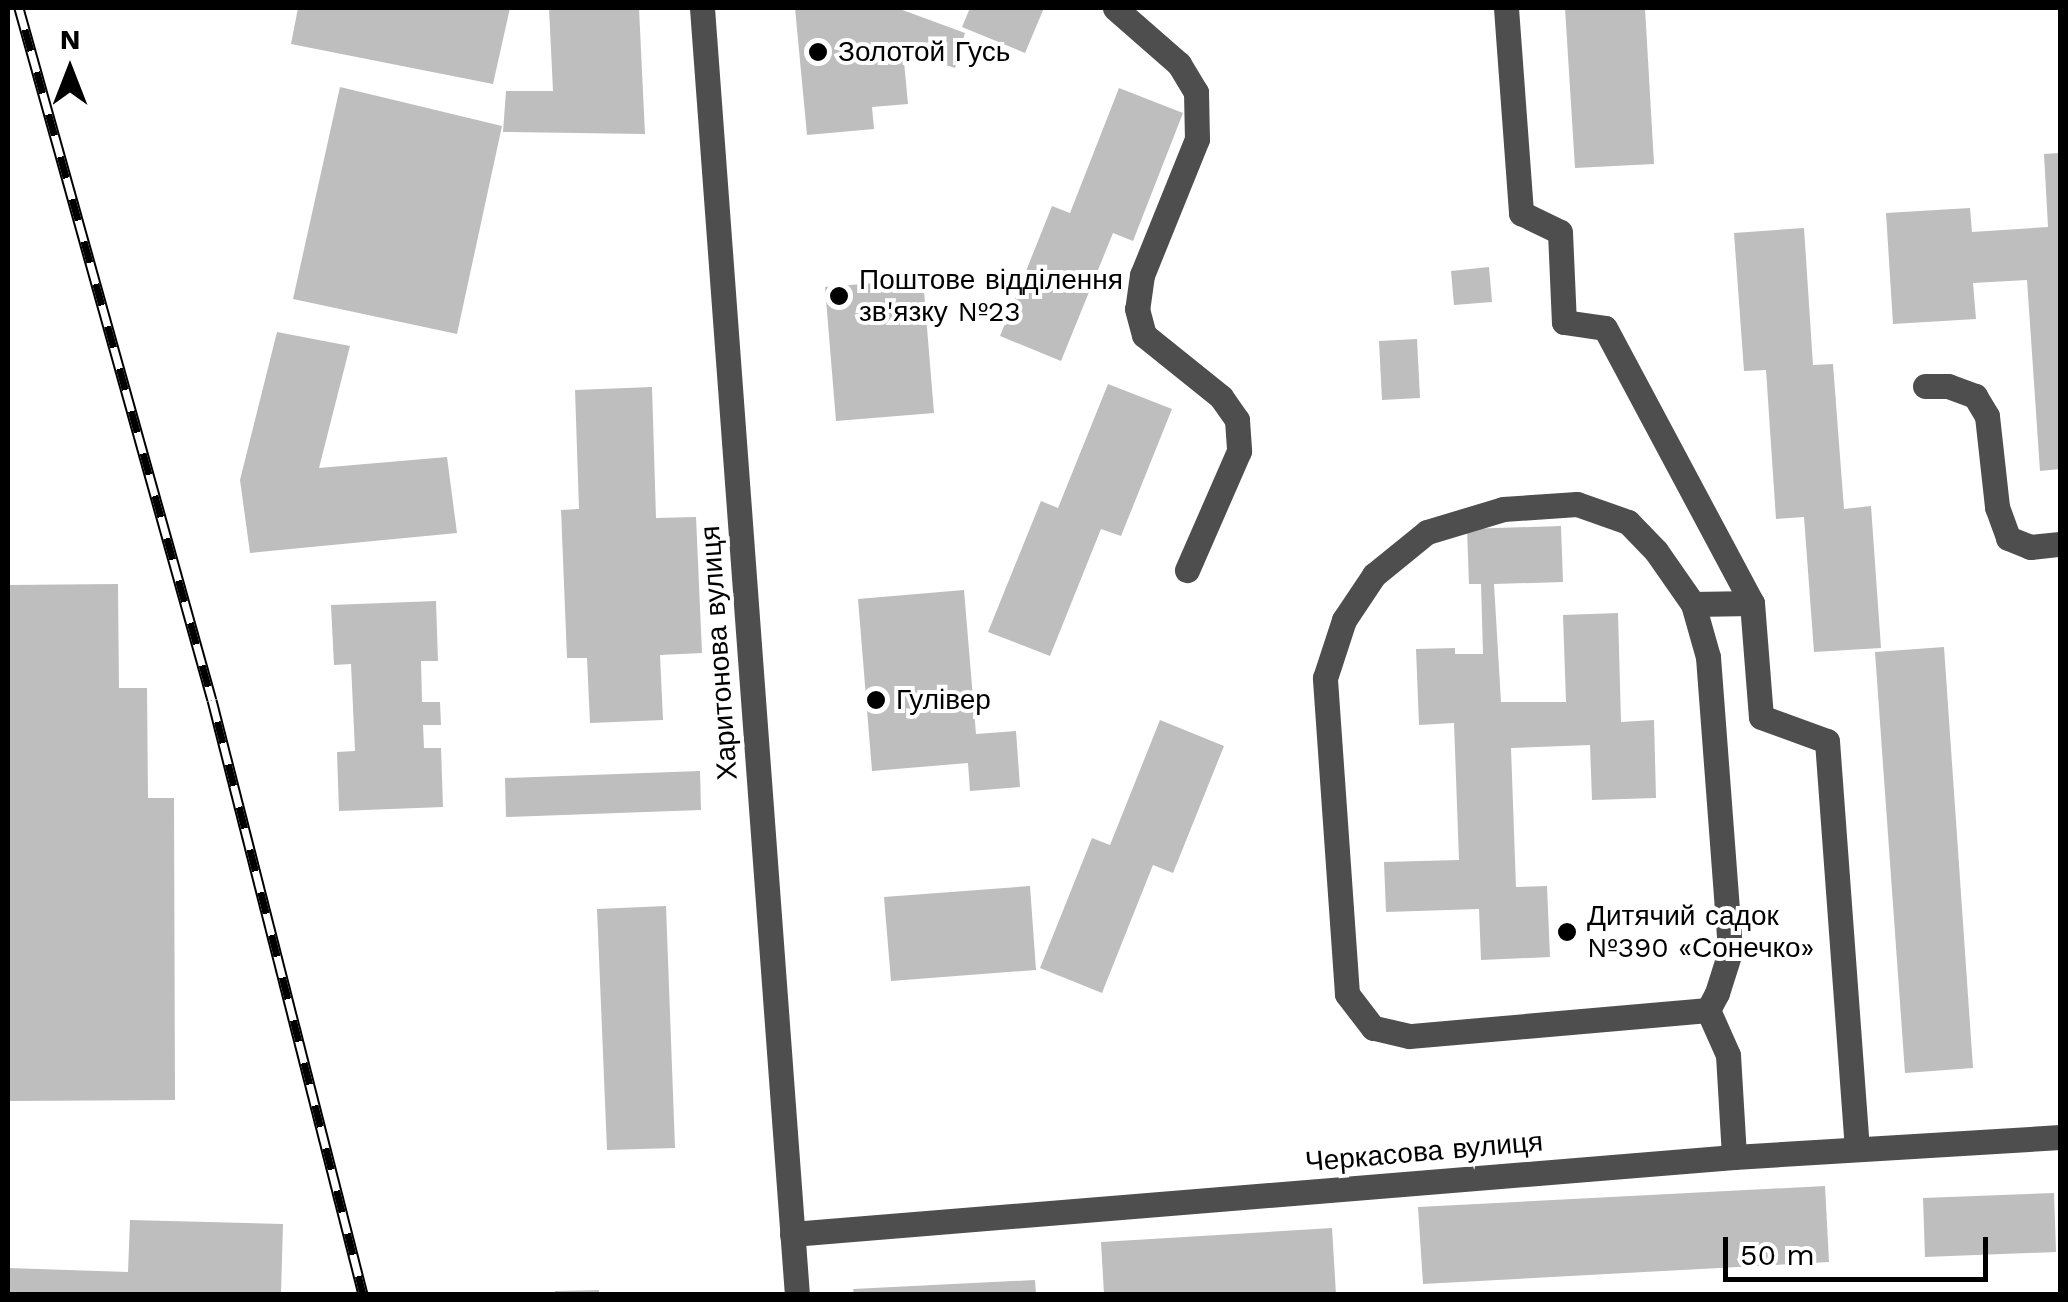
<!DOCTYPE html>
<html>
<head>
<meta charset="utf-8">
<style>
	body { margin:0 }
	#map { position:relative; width:2068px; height:1302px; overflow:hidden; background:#fff; font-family:"Work Sans",sans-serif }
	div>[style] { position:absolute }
	.building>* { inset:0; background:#bebebe }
	.minor>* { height:25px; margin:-12.5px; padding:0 12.5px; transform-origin:12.5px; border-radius:12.5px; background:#4e4e4e }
	.rail>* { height:11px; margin-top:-5.5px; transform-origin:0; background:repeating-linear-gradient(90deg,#fff 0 22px,#000 0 44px); box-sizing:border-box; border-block:2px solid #000 }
	.dots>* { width:28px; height:28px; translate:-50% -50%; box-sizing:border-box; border:5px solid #fff; border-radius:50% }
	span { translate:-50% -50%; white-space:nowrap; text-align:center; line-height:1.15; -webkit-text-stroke:8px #fff; paint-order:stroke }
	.poi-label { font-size:28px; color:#000 }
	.left { translate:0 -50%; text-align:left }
	.street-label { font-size:28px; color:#000 }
	.frame { position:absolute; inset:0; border:10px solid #000; pointer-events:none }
	.north { position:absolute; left:20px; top:20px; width:100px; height:100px; -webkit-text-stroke:8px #fff; paint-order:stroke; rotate:0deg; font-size:28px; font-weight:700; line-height:40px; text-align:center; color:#000 }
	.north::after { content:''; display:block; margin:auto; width:35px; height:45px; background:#000; clip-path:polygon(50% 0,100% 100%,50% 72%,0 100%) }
	.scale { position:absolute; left:1723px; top:1237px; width:265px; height:45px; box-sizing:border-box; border:5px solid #000; border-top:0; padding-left:12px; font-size:30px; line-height:35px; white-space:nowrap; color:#000; -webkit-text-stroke:8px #fff; paint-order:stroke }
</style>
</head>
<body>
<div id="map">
	<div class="building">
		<i style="clip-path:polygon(298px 8px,510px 8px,493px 84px,291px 44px)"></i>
		<i style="clip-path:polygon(549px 8px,639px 8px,645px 134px,503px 132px,506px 91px,553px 91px)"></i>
		<i style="clip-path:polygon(795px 8px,897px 8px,965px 33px,955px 68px,903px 51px,908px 104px,872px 107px,874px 129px,807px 135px)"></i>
		<i style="clip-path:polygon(970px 8px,1044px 8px,1025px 53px,962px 27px)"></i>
		<i style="clip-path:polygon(1565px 8px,1645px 8px,1654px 164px,1575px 168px)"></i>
		<i style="clip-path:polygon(340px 87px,502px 126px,457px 334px,293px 299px)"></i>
		<i style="clip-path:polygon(1119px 88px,1183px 113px,1133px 241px,1113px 233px,1061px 361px,1000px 336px,1052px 206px,1070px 213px)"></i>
		<i style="clip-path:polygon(2060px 153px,2060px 469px,2040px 471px,2027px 280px,1973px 283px,1976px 319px,1893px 324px,1886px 213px,1970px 208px,1972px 232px,2048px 227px,2044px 154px)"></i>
		<i style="clip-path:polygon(1804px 228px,1813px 365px,1833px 364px,1844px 509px,1871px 506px,1881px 648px,1814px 652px,1804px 517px,1776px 519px,1766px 370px,1744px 371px,1734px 233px)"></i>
		<i style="clip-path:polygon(1489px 267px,1492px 302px,1454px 305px,1451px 271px)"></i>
		<i style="clip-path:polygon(923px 279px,934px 413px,836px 421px,825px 287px)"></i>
		<i style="clip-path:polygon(277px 332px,350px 346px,319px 468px,447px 457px,457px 533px,250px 553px,240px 480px)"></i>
		<i style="clip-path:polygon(1417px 339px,1420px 398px,1382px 400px,1379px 341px)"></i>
		<i style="clip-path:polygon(1108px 384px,1172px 409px,1121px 536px,1101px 529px,1050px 656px,988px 632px,1041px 501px,1058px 508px)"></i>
		<i style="clip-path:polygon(652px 387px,656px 518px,696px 517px,702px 653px,660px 655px,663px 720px,590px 723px,587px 658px,567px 658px,561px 510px,579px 509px,575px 390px)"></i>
		<i style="clip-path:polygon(1561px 526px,1563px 582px,1494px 584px,1501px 702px,1566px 702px,1563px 615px,1618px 613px,1621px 722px,1654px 720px,1656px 798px,1592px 800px,1590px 745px,1511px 748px,1516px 887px,1547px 886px,1550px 957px,1481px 960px,1479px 909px,1386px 912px,1384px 862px,1459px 860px,1454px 723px,1419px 725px,1416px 649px,1455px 648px,1455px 654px,1483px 654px,1481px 584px,1469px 584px,1467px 529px)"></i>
		<i style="clip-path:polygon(118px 584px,119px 688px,147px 688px,148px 798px,174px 798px,175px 1100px,8px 1101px,8px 585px)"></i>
		<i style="clip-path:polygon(964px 590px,976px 734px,1016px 731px,1020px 787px,970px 791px,968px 763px,872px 771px,858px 599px)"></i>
		<i style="clip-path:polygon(436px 601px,438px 661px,421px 661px,422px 702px,440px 702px,441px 725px,423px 725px,424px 748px,441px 748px,443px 807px,339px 811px,337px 752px,355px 751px,351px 664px,334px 665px,331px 605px)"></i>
		<i style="clip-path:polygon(1944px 647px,1973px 1068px,1905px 1073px,1875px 652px)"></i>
		<i style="clip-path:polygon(1160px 720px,1224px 746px,1173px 873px,1153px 865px,1102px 993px,1040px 968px,1092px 838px,1110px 845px)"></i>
		<i style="clip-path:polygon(700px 771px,701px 810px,506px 817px,505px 778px)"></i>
		<i style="clip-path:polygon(1030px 886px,1036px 970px,891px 981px,884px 897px)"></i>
		<i style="clip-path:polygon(666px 906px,675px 1148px,607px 1150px,597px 909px)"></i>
		<i style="clip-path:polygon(1825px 1186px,1829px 1262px,1423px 1284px,1418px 1207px)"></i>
		<i style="clip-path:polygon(2054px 1193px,2056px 1252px,1925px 1257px,1923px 1198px)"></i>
		<i style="clip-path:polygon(130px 1220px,283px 1224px,281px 1294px,8px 1294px,8px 1268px,128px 1272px)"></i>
		<i style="clip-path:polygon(1332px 1228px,1336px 1294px,1104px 1294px,1101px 1242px)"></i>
		<i style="clip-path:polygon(1035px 1280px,1036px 1294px,854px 1294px,853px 1289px)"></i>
		<i style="clip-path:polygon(599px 1290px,599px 1294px,555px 1294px,555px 1291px)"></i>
	</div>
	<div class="minor">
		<i style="left:702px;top:8px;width:1290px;rotate:85.78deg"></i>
		<i style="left:1115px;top:8px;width:85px;rotate:41.2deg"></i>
		<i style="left:1179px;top:64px;width:33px;rotate:59deg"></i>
		<i style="left:1196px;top:92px;width:47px;rotate:88.8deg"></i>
		<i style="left:1197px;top:139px;width:147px;rotate:112deg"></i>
		<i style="left:1142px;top:275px;width:34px;rotate:98deg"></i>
		<i style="left:1137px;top:309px;width:27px;rotate:75deg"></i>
		<i style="left:1144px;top:335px;width:99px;rotate:38.8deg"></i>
		<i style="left:1221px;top:397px;width:28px;rotate:55deg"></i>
		<i style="left:1237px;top:420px;width:31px;rotate:86deg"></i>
		<i style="left:1239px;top:451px;width:130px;rotate:113.6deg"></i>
		<i style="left:1506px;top:8px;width:206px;rotate:85.8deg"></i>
		<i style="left:1521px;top:213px;width:43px;rotate:26deg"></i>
		<i style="left:1560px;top:232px;width:90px;rotate:87.5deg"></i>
		<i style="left:1564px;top:322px;width:41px;rotate:8.3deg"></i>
		<i style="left:1605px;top:328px;width:312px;rotate:61.9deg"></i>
		<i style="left:1752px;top:603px;width:114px;rotate:85.5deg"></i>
		<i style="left:1761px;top:717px;width:70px;rotate:20deg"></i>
		<i style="left:1827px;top:741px;width:409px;rotate:85.8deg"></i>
		<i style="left:1925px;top:386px;width:23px"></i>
		<i style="left:1948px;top:386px;width:29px;rotate:20deg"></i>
		<i style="left:1975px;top:396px;width:23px;rotate:59deg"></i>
		<i style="left:1987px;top:416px;width:92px;rotate:83.7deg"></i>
		<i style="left:1997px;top:507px;width:33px;rotate:70deg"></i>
		<i style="left:2008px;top:538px;width:24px;rotate:22deg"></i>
		<i style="left:2030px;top:547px;width:30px;rotate:-6deg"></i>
		<i style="left:1577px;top:504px;width:54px;rotate:19.4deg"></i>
		<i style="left:1628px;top:522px;width:40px;rotate:46deg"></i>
		<i style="left:1656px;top:551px;width:65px;rotate:55.1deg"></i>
		<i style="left:1693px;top:604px;width:55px;rotate:74.2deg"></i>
		<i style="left:1708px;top:657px;width:296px;rotate:85.7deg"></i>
		<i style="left:1730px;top:952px;width:43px;rotate:107.6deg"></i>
		<i style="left:1717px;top:993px;width:19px;rotate:118deg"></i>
		<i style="left:1708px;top:1010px;width:300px;rotate:175deg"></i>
		<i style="left:1409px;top:1036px;width:37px;rotate:-167deg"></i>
		<i style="left:1373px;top:1028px;width:43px;rotate:-127.4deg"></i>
		<i style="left:1347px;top:994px;width:317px;rotate:-94deg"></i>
		<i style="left:1325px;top:678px;width:61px;rotate:-71.9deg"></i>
		<i style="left:1344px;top:620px;width:54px;rotate:-56.3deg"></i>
		<i style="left:1374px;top:575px;width:68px;rotate:-39.1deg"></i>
		<i style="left:1427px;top:532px;width:79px;rotate:-16.8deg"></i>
		<i style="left:1503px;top:509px;width:74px;rotate:-3.9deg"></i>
		<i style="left:1693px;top:604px;width:59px;rotate:-1deg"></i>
		<i style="left:1708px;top:1010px;width:49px;rotate:66deg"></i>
		<i style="left:1728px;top:1055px;width:102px;rotate:86.6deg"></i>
		<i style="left:792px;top:1234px;width:945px;rotate:-4.67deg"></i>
		<i style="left:1734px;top:1157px;width:327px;rotate:-3.5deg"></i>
	</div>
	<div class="rail">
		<i style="left:19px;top:8px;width:718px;rotate:74.42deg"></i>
		<i style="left:212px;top:700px;width:613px;rotate:75.74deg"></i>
	</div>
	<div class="dots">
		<i style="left:818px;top:52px;background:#000"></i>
		<i style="left:839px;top:296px;background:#000"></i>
		<i style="left:876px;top:700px;background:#000"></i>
		<i style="left:1567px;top:932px;background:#000"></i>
	</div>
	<div class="poi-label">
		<span class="left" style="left:838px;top:52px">Золотой Гусь</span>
		<span class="left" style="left:859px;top:296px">Поштове відділення<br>зв'язку №23</span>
		<span class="left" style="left:896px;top:700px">Гулівер</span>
		<span class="left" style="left:1587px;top:932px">Дитячий садок<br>№390 «Сонечко»</span>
	</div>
	<div class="street-label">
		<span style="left:719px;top:653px;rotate:-94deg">Харитонова вулиця</span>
		<span style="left:1424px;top:1152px;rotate:-5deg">Черкасова вулиця</span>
	</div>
	<div class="frame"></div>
	<div class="north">N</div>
	<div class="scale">50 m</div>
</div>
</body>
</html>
